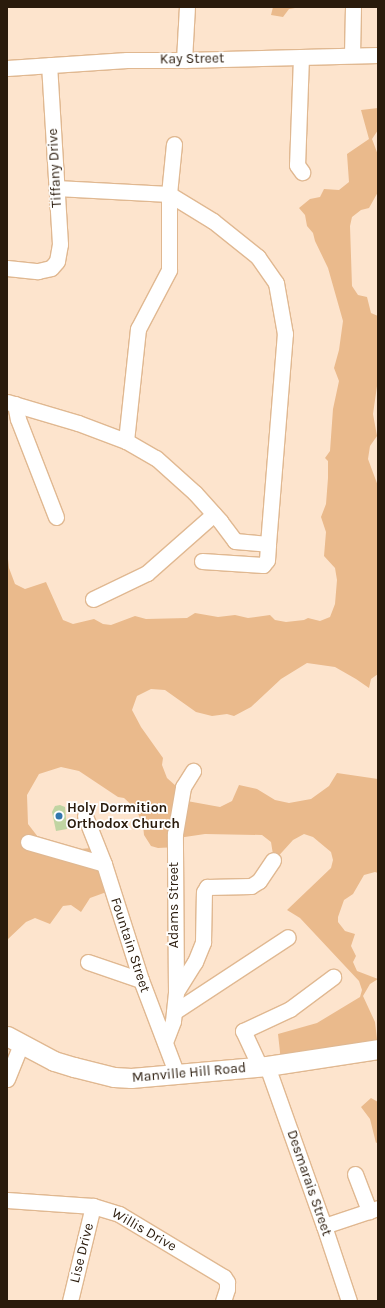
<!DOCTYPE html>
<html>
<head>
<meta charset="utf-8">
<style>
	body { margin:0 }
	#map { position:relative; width:385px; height:1308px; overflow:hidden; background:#fde4cd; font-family:Karla,sans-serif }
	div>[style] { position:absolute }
	.green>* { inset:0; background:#eaba8c }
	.building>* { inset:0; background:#c0d4a2 }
	.roads { filter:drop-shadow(1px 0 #e0b891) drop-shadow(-1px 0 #e0b891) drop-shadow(0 1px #e0b891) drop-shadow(0 -1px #e0b891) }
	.minor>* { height:15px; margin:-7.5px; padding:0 7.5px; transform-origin:7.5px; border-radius:7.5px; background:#fff }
	.major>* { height:19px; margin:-9.5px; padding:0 9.5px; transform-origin:9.5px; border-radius:9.5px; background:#fff }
	.dots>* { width:11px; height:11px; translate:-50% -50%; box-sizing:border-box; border:2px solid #fff; border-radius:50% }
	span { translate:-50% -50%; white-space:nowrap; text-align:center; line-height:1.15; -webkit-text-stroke:3.5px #fff; paint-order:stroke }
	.street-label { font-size:14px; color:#2a1b0c }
	.poi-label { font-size:14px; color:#2a1b0c; font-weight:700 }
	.left { translate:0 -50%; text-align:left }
	.frame { position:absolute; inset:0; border:8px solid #2a1b0c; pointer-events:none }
</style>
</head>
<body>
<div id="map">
	<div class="green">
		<i style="clip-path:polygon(273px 7px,301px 7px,289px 9px,283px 17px,271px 15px)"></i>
		<i style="clip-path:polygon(378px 108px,378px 130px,372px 139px,378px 155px,378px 192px,369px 208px,361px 210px,352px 217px,350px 226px,352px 286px,358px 295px,367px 297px,371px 313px,378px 316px,378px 379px,373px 414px,377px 436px,370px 446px,368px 459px,378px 486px,378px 674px,371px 679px,369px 688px,356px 679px,335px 667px,307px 663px,281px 679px,251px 707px,234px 716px,227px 714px,212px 716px,196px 712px,165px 690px,151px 689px,137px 696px,132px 710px,141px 727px,163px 758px,162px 765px,167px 778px,186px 795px,187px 801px,220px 807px,232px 801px,239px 785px,257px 789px,275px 800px,289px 803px,311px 799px,329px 786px,337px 773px,378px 779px,378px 873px,375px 872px,364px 875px,353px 894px,344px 900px,338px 917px,338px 922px,345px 931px,355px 934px,351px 946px,356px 956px,353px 962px,357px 971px,378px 979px,370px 984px,363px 996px,375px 1022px,378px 1048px,281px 1061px,278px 1034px,317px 1023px,360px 997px,362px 990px,359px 981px,300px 918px,287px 910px,331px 868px,333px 860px,331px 852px,313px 837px,304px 834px,293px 840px,274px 861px,271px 842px,262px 835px,205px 834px,178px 838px,177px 847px,158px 848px,151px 846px,144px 835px,143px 825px,136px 809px,124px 798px,118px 797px,79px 771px,61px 767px,39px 774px,27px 795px,28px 824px,38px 837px,69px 850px,91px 848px,112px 890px,90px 898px,81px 912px,71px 905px,63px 906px,50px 924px,35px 918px,26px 922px,7px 940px,7px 550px,9px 568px,15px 584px,25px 589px,46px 582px,63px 620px,73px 624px,94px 619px,103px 624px,111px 625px,135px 616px,146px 619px,187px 618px,195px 613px,218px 617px,235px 615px,248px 618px,270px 615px,275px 620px,286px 622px,304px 620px,308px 618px,320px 621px,330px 617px,335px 604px,337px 580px,335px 568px,324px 556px,326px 532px,321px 517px,326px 504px,328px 478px,328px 461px,325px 458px,330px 451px,333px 409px,339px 381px,334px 368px,339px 350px,343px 321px,328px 268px,315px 241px,313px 233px,307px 226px,305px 215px,299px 208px,310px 199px,320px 197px,324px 189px,339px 190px,349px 182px,347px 154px,369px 139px,361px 110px)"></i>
		<i style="clip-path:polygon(371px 1098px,378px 1102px,378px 1142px,376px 1143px,370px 1119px,361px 1107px)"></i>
	</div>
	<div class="building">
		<i style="clip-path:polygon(60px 805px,65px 807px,67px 829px,56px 831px,52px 812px,55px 806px)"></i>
	</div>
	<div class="roads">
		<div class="minor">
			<i style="left:352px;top:55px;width:48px;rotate:-88.8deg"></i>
			<i style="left:301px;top:57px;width:108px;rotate:92.1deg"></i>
			<i style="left:297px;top:165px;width:9px;rotate:54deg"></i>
			<i style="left:184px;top:60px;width:53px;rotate:-86.8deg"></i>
			<i style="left:7px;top:68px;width:120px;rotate:-3.8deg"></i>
			<i style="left:127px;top:60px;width:57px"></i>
			<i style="left:184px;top:60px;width:194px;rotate:-1.5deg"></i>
			<i style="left:7px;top:268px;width:31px;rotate:6deg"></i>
			<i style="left:38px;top:271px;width:13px;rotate:-13deg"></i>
			<i style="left:51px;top:268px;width:9px;rotate:-49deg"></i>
			<i style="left:57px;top:261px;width:17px;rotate:-80deg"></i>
			<i style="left:60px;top:244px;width:179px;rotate:-93.5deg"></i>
			<i style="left:7px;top:402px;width:74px;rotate:16.5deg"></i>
			<i style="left:78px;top:423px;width:51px;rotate:20.6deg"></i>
			<i style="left:126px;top:441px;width:34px;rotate:30deg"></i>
			<i style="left:156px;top:458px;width:52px;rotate:41.9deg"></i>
			<i style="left:195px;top:493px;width:38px;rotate:48deg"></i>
			<i style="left:220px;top:521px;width:25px;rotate:53deg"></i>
			<i style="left:235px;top:541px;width:33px;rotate:5deg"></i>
			<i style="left:268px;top:544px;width:211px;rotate:-85.4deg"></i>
			<i style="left:285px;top:334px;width:52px;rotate:-100deg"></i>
			<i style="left:276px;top:283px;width:32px;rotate:-125deg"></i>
			<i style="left:258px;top:257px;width:58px;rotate:-141.3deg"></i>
			<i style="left:213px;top:221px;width:52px;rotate:-148.5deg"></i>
			<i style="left:169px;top:194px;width:113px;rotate:-177deg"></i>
			<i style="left:15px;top:404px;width:15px;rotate:79deg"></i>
			<i style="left:18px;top:419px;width:105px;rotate:68.8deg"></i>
			<i style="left:126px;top:441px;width:113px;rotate:-83.9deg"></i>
			<i style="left:138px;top:329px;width:67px;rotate:-62.3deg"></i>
			<i style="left:169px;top:270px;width:76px;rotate:-90deg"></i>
			<i style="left:169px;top:194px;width:50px;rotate:-84.3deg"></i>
			<i style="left:202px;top:561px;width:61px;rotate:3.8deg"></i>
			<i style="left:263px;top:565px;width:6px;rotate:-51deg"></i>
			<i style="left:267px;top:560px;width:16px;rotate:-86deg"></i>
			<i style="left:93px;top:599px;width:60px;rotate:-25.7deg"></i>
			<i style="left:147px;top:573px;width:89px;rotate:-41.4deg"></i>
			<i style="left:85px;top:816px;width:52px;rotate:68.4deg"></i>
			<i style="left:104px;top:864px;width:122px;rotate:72.3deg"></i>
			<i style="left:141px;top:980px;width:102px;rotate:69.2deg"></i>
			<i style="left:28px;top:842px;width:79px;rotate:16.1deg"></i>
			<i style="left:88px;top:962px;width:56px;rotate:18.8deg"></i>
			<i style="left:176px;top:992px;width:36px;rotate:-58deg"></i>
			<i style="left:195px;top:962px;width:22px;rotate:-68deg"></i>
			<i style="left:203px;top:942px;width:50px;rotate:-88.9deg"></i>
			<i style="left:204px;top:892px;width:6px;rotate:-59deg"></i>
			<i style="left:207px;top:887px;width:44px;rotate:-1.3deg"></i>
			<i style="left:251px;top:886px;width:9px;rotate:-32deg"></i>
			<i style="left:259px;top:881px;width:25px;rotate:-56deg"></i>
			<i style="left:174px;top:1012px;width:136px;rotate:-33.3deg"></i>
			<i style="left:165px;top:1042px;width:22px;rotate:-69deg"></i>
			<i style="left:173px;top:1021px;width:29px;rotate:-84deg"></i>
			<i style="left:176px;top:992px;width:158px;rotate:-90.4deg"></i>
			<i style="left:175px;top:834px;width:48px;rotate:-80.3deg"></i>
			<i style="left:183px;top:787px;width:19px;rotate:-58deg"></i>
			<i style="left:267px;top:1066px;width:170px;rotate:70.4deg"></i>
			<i style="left:324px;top:1226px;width:79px;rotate:71.6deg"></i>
			<i style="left:260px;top:1067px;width:40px;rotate:-115deg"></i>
			<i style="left:243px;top:1031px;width:52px;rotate:-25.1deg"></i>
			<i style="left:290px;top:1009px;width:54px;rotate:-36.7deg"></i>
			<i style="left:7px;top:1079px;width:38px;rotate:-68deg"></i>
			<i style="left:355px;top:1174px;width:40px;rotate:69deg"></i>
			<i style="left:7px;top:1200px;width:86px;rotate:4deg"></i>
			<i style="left:93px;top:1206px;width:27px;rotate:17deg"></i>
			<i style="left:119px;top:1214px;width:122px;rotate:31deg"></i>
			<i style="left:224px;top:1277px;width:6px;rotate:59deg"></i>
			<i style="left:227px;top:1282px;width:7px;rotate:90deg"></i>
			<i style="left:227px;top:1289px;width:13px;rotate:108deg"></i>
			<i style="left:324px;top:1226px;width:57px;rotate:-18.4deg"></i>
			<i style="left:70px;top:1301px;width:98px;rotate:-76.4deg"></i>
		</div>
		<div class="major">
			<i style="left:7px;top:1036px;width:53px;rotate:28deg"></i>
			<i style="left:54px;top:1061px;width:21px;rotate:17deg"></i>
			<i style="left:74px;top:1067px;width:41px;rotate:14deg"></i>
			<i style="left:114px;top:1077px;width:17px;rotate:3deg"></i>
			<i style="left:131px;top:1078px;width:137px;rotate:-5deg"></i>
			<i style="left:267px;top:1066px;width:112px;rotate:-8.7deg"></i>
		</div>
	</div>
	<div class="dots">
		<i style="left:59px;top:816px;background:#3377ad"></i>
	</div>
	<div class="street-label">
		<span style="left:192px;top:59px;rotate:-1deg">Kay Street</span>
		<span style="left:55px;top:168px;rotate:-93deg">Tiffany Drive</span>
		<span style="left:174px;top:905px;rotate:-90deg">Adams Street</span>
		<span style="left:130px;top:945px;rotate:72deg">Fountain Street</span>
		<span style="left:189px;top:1073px;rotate:-5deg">Manville Hill Road</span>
		<span style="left:309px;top:1183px;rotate:71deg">Desmarais Street</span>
		<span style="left:144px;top:1230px;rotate:30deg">Willis Drive</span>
		<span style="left:82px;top:1253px;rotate:-76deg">Lise Drive</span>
	</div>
	<div class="poi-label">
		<span class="left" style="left:67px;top:816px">Holy Dormition<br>Orthodox Church</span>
	</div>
	<div class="frame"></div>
</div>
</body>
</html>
